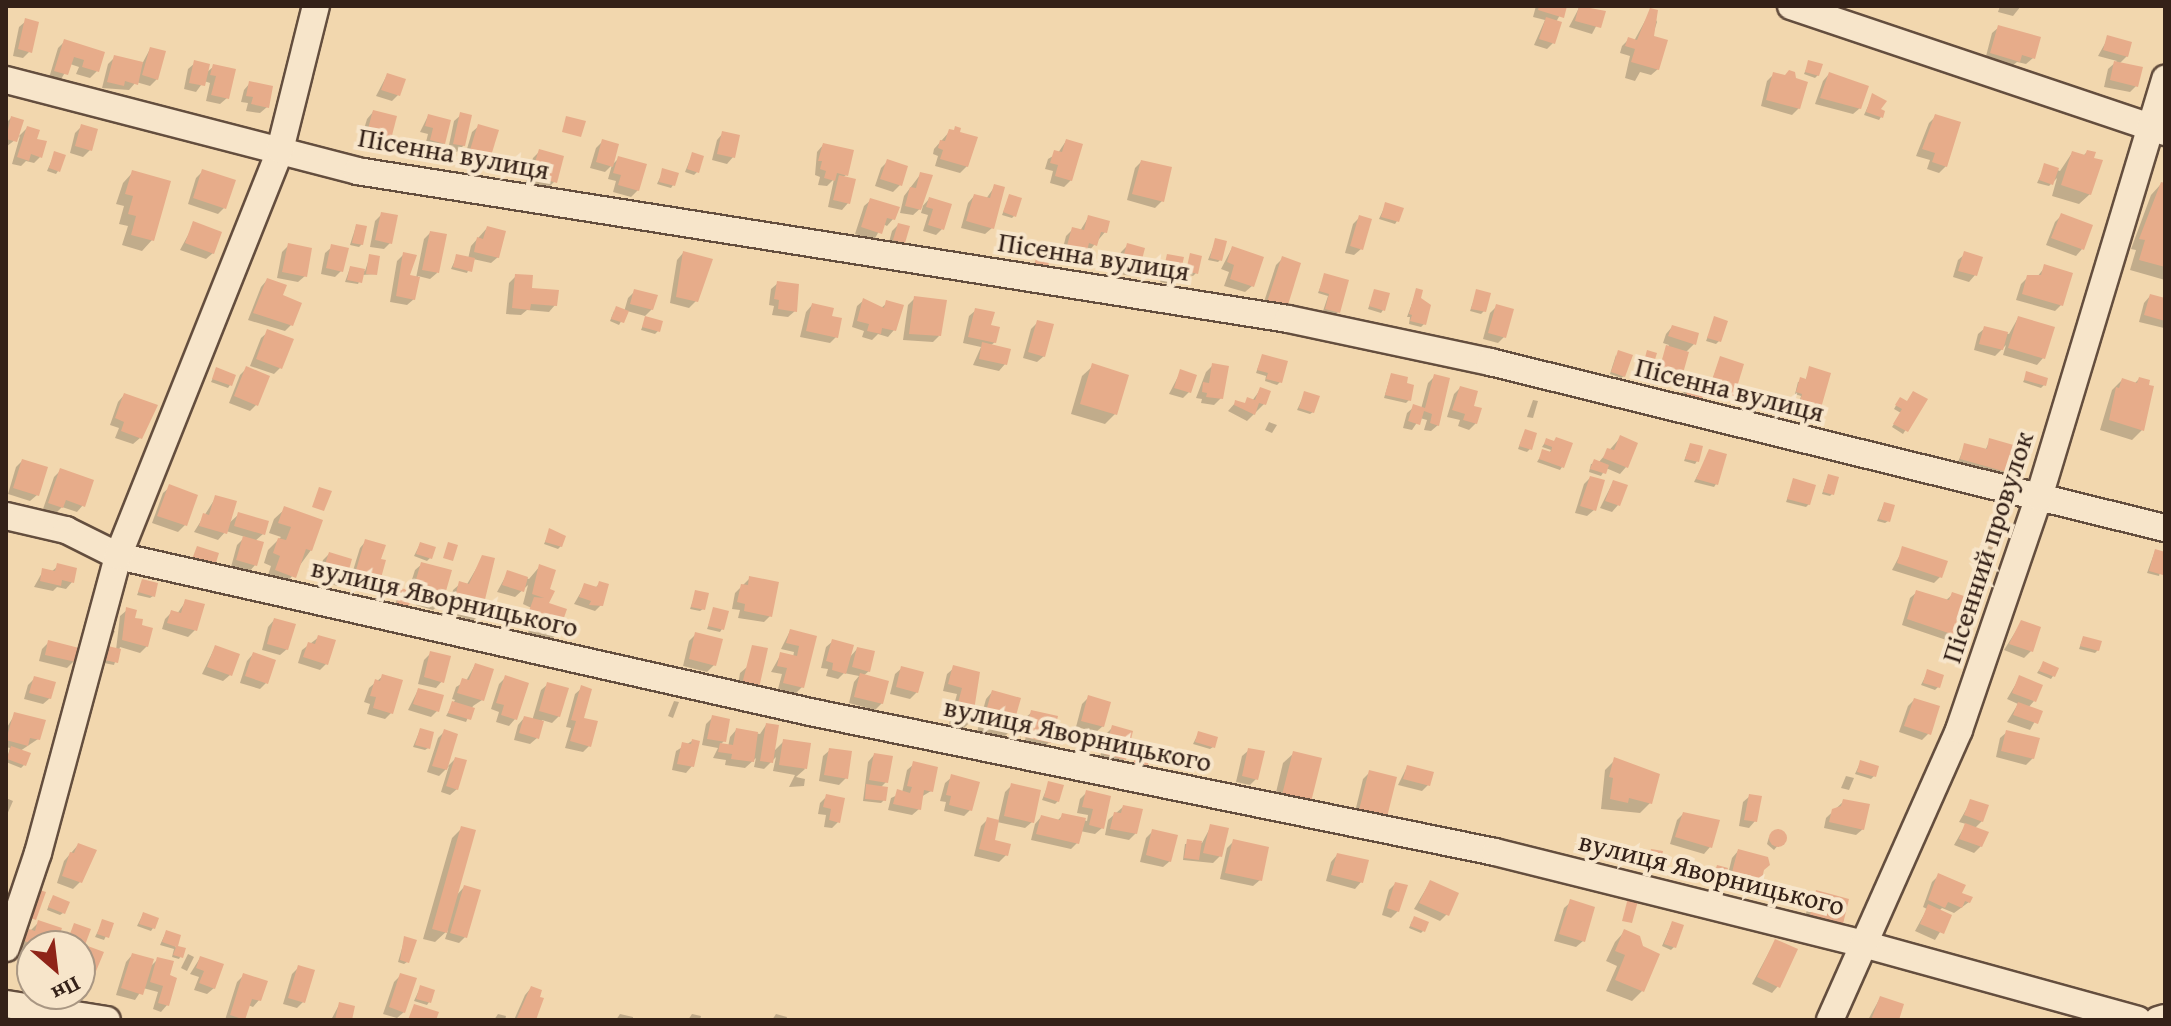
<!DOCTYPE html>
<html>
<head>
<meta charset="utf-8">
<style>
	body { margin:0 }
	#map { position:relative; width:2171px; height:1026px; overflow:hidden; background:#f2d7ae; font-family:"Gentium Book Plus",serif }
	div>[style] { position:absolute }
	.shadow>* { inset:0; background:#0003 }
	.building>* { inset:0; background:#e7ac8a }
	.round { border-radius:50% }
	.roads { filter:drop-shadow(2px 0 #644e3e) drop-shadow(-2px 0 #644e3e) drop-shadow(0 2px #644e3e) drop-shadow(0 -2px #644e3e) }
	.minor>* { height:26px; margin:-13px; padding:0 13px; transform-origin:13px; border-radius:13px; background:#f7e5ca }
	span { translate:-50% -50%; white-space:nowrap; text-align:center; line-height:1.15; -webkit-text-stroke:8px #f7e5ca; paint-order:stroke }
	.street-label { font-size:28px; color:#342118 }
	.frame { position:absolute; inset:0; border:8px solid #342118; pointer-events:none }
	.north { position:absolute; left:16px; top:930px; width:80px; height:80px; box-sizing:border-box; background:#f7e5ca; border:2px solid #a99783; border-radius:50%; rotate:152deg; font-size:22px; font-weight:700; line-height:32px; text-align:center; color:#342118 }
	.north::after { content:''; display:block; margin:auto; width:28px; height:36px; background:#8f2418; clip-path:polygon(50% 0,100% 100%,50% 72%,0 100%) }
</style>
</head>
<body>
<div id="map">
	<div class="shadow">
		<i style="clip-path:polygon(1536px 6px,1565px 6px,1556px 22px,1553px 43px,1547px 49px,1534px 45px,1545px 20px,1533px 17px)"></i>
		<i style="clip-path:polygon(1580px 6px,1603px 13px,1592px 34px,1569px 27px)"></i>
		<i style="clip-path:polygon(2000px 6px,2021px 6px,2013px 16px,1998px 12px)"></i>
		<i style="clip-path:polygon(1651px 10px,1657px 22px,1652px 37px,1658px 69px,1651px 75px,1640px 72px,1635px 81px,1625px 78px,1630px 56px,1620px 53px,1622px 46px,1629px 39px,1634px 41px)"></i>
		<i style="clip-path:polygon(26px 21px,30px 51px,23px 58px,13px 56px,19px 27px)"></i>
		<i style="clip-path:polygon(1999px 27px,2033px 58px,2026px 64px,2017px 62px,2011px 67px,1985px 60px,1992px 33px)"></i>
		<i style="clip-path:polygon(2108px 38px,2127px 56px,2119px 64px,2136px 86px,2130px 92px,2104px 87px,2108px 69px,2117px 61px,2098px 56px)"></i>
		<i style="clip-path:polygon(64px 42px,103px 53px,97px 71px,90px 78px,76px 74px,79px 67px,70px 64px,60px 81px,49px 78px,58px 48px)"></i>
		<i style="clip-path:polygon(150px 49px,157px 79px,150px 86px,136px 82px,129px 90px,102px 88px,108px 64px,115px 57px,142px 64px)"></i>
		<i style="clip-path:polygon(1809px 62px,1818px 75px,1815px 78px,1804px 74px)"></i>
		<i style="clip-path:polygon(195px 63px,205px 74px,214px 66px,227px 98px,220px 104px,206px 101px,210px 83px,204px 81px,196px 92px,184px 89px,188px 69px)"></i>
		<i style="clip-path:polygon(1774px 74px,1794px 80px,1799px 108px,1792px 115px,1761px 106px,1767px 81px)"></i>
		<i style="clip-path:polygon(1829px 74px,1860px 108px,1853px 114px,1815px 104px,1823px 81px)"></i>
		<i style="clip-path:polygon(387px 75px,398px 95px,392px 101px,376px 96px)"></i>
		<i style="clip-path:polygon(250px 83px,267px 107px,260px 113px,246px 111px,248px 103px,241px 102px,244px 90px)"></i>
		<i style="clip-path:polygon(1873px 95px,1881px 117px,1879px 120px,1864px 115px)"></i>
		<i style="clip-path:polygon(373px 112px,387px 146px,380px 152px,359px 146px,367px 119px)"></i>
		<i style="clip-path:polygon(461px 115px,464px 145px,457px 152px,448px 150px,454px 121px)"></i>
		<i style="clip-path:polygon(428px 116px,444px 143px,437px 149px,425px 146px,428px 134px,420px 132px)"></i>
		<i style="clip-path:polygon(1936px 116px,1946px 166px,1939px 173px,1927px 169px,1930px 160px,1916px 156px,1929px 123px)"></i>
		<i style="clip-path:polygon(11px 118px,16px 139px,27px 128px,35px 140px,40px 157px,34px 163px,26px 161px,21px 166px,12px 164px,20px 136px,6px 147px,6px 123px)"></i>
		<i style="clip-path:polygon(82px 126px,90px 150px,83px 157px,70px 153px,75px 133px)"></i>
		<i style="clip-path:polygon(479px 126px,489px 158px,482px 164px,464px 159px,472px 132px)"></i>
		<i style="clip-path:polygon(950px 131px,967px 166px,960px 173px,935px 166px,938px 156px,933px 154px,934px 149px)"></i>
		<i style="clip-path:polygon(723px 133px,733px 157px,727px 164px,712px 160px,717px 140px)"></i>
		<i style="clip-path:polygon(1066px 141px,1071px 180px,1064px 187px,1050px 183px,1053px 171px,1045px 169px,1048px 159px,1058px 153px)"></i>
		<i style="clip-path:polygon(602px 142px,611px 166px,605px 172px,590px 168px,596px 148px)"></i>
		<i style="clip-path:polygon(823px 145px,846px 175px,842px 178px,848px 203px,842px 210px,828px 207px,834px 179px,827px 186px,818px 185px,820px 177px,815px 175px,817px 152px)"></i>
		<i style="clip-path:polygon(540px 151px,555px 181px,548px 188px,526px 182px,533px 158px)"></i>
		<i style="clip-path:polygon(2087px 152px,2090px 194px,2079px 204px,2052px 196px,2057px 178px,2049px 186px,2037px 183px,2045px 166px,2060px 171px,2072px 153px,2083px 156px)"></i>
		<i style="clip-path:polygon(55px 153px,58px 171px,56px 174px,47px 171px)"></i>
		<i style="clip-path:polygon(692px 155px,697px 172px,694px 175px,685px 172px)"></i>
		<i style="clip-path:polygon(619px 158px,638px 190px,631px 197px,613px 192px,616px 181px,608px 179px,612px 165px)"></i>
		<i style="clip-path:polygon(887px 162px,900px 185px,893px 192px,875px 186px,881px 168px)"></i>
		<i style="clip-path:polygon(1141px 162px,1162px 201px,1155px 208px,1127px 200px,1135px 168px)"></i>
		<i style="clip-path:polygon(203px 171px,224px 208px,218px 214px,188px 204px,196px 178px)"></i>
		<i style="clip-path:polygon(663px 171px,673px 185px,671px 188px,657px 184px)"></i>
		<i style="clip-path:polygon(133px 172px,152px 240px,142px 251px,122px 245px,128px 226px,119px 224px,124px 206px,116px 204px,123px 183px)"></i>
		<i style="clip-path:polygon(920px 175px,920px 209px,929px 199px,942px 229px,936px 235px,923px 231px,928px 215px,921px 213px,923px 206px,913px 215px,900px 213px,904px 196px)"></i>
		<i style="clip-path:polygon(2161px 184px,2165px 185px,2165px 280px,2130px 270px,2136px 250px,2131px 249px,2151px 195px)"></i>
		<i style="clip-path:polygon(995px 186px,992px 228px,985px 234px,961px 228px,968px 203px,974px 196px,986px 199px)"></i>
		<i style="clip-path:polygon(1010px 196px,1014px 216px,1012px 218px,1002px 215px)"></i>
		<i style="clip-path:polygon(871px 200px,893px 219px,887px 226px,883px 224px,874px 240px,855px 234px,864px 206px)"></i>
		<i style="clip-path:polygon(1386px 204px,1397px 221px,1395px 224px,1379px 219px)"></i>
		<i style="clip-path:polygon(382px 214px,390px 243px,384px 249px,370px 247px,375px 221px)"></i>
		<i style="clip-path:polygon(2061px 216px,2082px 249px,2076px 256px,2046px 245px,2055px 222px)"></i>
		<i style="clip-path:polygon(1360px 217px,1361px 249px,1354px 255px,1345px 253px,1353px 224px)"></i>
		<i style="clip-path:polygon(1088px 218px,1105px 232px,1089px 251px,1085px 250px,1077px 264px,1060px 260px,1066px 236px,1073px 229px,1080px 231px)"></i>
		<i style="clip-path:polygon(194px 224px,213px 253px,206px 259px,180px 250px)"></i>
		<i style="clip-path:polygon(898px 225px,903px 242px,897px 248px,888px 246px,892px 231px)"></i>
		<i style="clip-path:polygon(356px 226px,362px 244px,359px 247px,350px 245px)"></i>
		<i style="clip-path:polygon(487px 228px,498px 257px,491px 263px,473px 259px,467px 273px,451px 269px,457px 256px,468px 259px,471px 246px)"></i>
		<i style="clip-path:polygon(430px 233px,437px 273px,430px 279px,418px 276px,414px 299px,407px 305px,390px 302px,397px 261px,404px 254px,407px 277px,416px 278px,424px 239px)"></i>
		<i style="clip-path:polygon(1216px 240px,1220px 260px,1218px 262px,1208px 260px)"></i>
		<i style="clip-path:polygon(289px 245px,305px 276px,298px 282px,277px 278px,282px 252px)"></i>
		<i style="clip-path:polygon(1128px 245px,1137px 270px,1130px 276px,1116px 273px,1121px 252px)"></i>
		<i style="clip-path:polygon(332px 247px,341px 271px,335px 277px,321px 274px,325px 253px)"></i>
		<i style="clip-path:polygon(1232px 248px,1252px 286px,1245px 292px,1224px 286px,1229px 272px,1221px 269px)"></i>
		<i style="clip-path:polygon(683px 253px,696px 301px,689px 308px,670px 303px,677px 260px)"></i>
		<i style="clip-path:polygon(1965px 254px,1975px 275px,1969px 282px,1953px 277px,1958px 260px)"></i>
		<i style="clip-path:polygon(1191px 255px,1196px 273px,1193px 276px,1185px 274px)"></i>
		<i style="clip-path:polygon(370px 256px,376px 274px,362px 275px,358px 284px,345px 282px,350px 268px,365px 271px)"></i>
		<i style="clip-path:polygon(1168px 256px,1176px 282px,1174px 285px,1160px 282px)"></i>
		<i style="clip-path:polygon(1282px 259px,1285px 307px,1262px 308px,1276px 265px)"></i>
		<i style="clip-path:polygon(2045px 267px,2061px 305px,2055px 311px,2016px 300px,2021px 284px,2028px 277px,2037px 277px)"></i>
		<i style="clip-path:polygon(1325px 275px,1338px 312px,1335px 315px,1323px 311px,1328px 296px,1318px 293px)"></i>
		<i style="clip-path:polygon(516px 276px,529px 290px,555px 305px,549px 312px,527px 310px,521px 315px,506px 314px,509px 283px)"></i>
		<i style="clip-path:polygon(267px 280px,291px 325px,285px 331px,248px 320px,261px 287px)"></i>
		<i style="clip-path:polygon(778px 283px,795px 311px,788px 317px,772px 315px,774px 306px,769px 305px,771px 289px)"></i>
		<i style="clip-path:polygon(1417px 290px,1424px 324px,1421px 327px,1409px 324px,1410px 317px,1407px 317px)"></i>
		<i style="clip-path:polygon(635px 291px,652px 309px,645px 316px,627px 311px,619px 325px,610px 321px,614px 311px,624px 312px,628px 298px)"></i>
		<i style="clip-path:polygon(1375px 291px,1383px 310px,1381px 313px,1368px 309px)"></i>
		<i style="clip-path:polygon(1477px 291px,1484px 311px,1481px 314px,1470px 311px)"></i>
		<i style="clip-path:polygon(2150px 296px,2165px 300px,2164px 328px,2139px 322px,2144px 303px)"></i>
		<i style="clip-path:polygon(915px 298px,939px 336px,933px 342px,903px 340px,908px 305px)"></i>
		<i style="clip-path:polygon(864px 300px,880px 309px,887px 303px,894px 330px,888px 337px,878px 334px,872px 340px,862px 337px,864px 331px,852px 327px,857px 306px)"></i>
		<i style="clip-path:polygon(812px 305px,830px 317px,836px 337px,830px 343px,800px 337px,806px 312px)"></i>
		<i style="clip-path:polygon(1497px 306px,1504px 337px,1498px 343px,1483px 339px,1490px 313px)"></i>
		<i style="clip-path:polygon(976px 310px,995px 342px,990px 346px,1005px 364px,999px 371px,973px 365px,981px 347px,963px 343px,969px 316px)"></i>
		<i style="clip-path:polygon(646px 318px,658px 331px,655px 334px,641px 330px)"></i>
		<i style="clip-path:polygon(2018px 318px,2043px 358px,2037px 365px,2003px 355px,2006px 345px,1995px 356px,1974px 350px,1978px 334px,1985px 328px,2009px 334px)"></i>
		<i style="clip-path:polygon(1715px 319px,1719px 341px,1716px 344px,1706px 341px)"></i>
		<i style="clip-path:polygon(1038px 322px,1044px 356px,1037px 362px,1023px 358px,1031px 329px)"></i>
		<i style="clip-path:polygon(1672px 327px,1694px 344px,1685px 353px,1675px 385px,1662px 381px,1665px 371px,1658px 369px,1669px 345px,1663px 343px,1666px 334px)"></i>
		<i style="clip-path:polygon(268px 332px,280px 368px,274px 374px,250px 366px,261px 338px)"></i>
		<i style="clip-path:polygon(1616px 355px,1624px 376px,1621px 378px,1610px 374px)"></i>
		<i style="clip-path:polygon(1262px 356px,1280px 382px,1277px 385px,1265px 381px,1266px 376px,1256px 373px)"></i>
		<i style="clip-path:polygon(1720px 359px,1731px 399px,1729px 401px,1707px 394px)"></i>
		<i style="clip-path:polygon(1213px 365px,1221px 398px,1214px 405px,1201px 403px,1202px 399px,1196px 398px,1206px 372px)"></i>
		<i style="clip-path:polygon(1093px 366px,1115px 414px,1105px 424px,1071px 414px,1082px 376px)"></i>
		<i style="clip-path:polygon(246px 369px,256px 405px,250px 411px,229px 403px,240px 375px)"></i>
		<i style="clip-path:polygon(1810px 369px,1815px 421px,1813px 424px,1794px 419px,1801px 396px,1795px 394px,1798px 382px,1805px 381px)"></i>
		<i style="clip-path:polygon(217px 370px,230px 385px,228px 388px,211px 382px)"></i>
		<i style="clip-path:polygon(1181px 371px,1189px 392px,1183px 398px,1169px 394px)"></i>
		<i style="clip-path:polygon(2027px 374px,2044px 385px,2041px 388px,2023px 382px)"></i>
		<i style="clip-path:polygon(1391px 375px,1409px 400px,1406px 403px,1384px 398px)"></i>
		<i style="clip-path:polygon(1435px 376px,1438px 425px,1431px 431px,1424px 430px,1427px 420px,1420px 418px,1412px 430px,1403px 428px,1407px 413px,1414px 407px,1421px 409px,1428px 383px)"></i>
		<i style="clip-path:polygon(2139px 379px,2142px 430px,2132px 440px,2100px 430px,2112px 390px,2122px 380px,2134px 384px)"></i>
		<i style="clip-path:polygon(1691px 380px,1704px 384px,1679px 407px,1685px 387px)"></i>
		<i style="clip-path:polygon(1460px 388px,1476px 423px,1469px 430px,1458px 426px,1460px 420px,1447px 417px,1454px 394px)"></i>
		<i style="clip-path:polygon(1260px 390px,1264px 404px,1247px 421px,1228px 411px,1236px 402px,1243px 405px,1252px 401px)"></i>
		<i style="clip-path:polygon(1305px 393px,1313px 412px,1310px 414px,1297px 410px)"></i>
		<i style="clip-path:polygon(124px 395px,140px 438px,133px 444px,115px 438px,119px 428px,110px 425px,118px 402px)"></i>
		<i style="clip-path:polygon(1533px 400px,1538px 401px,1533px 418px,1527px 417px)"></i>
		<i style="clip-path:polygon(1925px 400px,1903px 434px,1892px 427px,1901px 413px,1894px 409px,1898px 402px)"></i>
		<i style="clip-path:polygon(1269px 422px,1277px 425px,1272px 433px,1265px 430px)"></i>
		<i style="clip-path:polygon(1525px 431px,1530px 449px,1527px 452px,1518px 449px)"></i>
		<i style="clip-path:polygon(1620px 438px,1626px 467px,1620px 474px,1606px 468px,1601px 476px,1589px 472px,1591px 464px,1598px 463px)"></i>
		<i style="clip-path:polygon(1990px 440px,2008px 472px,2005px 474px,1958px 462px,1965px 445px,1985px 451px)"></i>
		<i style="clip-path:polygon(1546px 441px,1553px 443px,1562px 467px,1560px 470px,1537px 462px,1543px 452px,1549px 454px,1551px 450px,1542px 447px)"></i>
		<i style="clip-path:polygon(1690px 445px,1697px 461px,1695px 464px,1684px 461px)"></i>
		<i style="clip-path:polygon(1710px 451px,1716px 484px,1714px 487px,1694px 482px)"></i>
		<i style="clip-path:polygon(22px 461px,37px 495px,30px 501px,8px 494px,16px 467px)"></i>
		<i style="clip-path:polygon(61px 470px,83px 505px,77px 512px,62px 507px,55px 514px,43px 509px,54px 477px)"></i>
		<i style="clip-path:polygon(1828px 476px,1832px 494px,1830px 496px,1822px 494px)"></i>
		<i style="clip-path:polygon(1590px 478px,1594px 510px,1587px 516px,1575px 513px,1584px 484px)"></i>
		<i style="clip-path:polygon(1794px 481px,1809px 504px,1806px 507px,1786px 502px)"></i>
		<i style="clip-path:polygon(1613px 482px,1618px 505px,1612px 512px,1600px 508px)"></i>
		<i style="clip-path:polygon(170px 487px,196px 496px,185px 525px,178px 532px,152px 523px,163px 493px)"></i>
		<i style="clip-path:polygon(216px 497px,227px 525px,239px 514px,263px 534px,255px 541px,255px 565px,249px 572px,231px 567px,237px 545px,245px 537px,226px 531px,218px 540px,194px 532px)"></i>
		<i style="clip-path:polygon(1884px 504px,1888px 521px,1885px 523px,1877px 521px)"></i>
		<i style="clip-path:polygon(285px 509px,311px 550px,284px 587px,266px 581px,271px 566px,264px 563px,268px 550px,281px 537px,269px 533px,274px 519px)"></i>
		<i style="clip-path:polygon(1988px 528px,1994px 547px,1991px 550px,1980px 546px)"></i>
		<i style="clip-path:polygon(550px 531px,561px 546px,558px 549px,544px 544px)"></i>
		<i style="clip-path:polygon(366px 541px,379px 560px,379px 577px,373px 584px,351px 577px,360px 548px)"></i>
		<i style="clip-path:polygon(420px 544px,430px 558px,427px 561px,414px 556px)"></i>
		<i style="clip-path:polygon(1903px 549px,1940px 577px,1934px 583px,1892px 570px)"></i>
		<i style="clip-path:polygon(2155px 551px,2165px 554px,2159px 576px,2147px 573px)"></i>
		<i style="clip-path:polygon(329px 554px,344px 579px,337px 586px,317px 579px,323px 560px)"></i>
		<i style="clip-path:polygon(483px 557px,479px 615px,473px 621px,457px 616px,459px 607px,450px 604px,453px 590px,460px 584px,466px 586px)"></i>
		<i style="clip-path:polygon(422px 564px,440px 604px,433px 610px,416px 605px,420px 593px,412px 590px,406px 608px,394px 608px,399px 593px,408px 592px,415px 570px)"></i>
		<i style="clip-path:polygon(58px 566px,72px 582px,66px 589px,57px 587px,53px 591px,34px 587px,43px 571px,51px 572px)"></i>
		<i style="clip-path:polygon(540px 566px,546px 604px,557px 634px,546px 644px,526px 638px,531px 624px,520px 621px,523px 611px,540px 616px,540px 612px,523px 604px,528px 585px,515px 597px,497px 592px,508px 572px,529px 579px)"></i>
		<i style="clip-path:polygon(750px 578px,770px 616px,764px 622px,738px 618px,740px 610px,732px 609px,735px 593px)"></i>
		<i style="clip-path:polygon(143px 581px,153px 596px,150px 598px,137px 595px)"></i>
		<i style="clip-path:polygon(600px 583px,601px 605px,595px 611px,574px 604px,585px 585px,594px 589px)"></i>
		<i style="clip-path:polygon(696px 592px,703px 609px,700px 611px,690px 609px)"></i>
		<i style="clip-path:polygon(1917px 592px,1945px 601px,1952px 595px,1968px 638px,1961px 645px,1902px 625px,1910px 598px)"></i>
		<i style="clip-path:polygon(186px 601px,195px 630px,188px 637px,162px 629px,165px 619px,172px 612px,177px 614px)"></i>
		<i style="clip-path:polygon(127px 610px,147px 646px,140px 653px,120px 647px,114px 665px,99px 662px,107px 629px,115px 631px,108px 648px,116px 650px,120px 616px)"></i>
		<i style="clip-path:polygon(714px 610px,722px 629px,720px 632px,707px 629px)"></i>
		<i style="clip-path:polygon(274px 620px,287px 649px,280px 655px,262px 650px,268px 627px)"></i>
		<i style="clip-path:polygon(2021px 623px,2038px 629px,2031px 651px,2024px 658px,2004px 650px)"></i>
		<i style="clip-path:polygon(790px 631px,814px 637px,802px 687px,795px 694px,778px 689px,782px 674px,771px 672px,781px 654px,793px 657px,794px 652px,781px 649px)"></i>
		<i style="clip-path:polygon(696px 634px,714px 665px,707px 672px,683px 666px,689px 641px)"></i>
		<i style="clip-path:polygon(319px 637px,327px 663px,320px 670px,298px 663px,302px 650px)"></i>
		<i style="clip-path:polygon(2083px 638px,2098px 650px,2095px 653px,2079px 649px)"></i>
		<i style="clip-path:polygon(833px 641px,849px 658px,857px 649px,869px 671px,863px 676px,882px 703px,875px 710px,849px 703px,854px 682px,859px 676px,844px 673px,838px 679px,826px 676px,828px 669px,821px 668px,826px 647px)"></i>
		<i style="clip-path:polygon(49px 642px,74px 661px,67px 668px,39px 661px,42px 649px)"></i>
		<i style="clip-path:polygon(215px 647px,230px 675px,223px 681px,202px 674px)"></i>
		<i style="clip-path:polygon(752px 648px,762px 667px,737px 691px,740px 673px,747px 667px)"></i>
		<i style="clip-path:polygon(431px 653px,442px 681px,436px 688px,418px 684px,424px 660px)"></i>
		<i style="clip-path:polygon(253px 654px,266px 683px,260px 689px,240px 683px,247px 661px)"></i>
		<i style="clip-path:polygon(2043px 664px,2053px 676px,2051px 679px,2037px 673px)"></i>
		<i style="clip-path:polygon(475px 665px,482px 700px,473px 706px,466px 722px,446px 716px,455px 700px,452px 699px,456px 687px,466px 681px)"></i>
		<i style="clip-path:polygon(902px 668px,917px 692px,910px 699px,890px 694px,895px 674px)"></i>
		<i style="clip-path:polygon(954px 668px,978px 674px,970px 722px,964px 728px,949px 724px,957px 694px,943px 691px,947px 674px)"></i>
		<i style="clip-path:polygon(1928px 671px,1938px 687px,1935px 690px,1921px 685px)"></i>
		<i style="clip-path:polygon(383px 676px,391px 713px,385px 719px,367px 714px,370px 704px,364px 702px,369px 688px)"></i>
		<i style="clip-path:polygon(2020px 677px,2034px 701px,2028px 708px,2040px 712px,2030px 730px,2007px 722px,2018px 704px,2007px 699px)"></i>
		<i style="clip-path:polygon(505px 678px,515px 719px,509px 726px,496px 722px,499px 712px,491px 709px,499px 684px)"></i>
		<i style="clip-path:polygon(34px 679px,50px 698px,43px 704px,24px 699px,28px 685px)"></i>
		<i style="clip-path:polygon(548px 684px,559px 716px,552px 723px,542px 720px,537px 738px,530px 744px,514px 740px,518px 725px,524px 718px,532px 721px,541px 690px)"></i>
		<i style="clip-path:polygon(582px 688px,582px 719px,589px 746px,583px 752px,565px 748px,571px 728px,566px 727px,575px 694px)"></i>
		<i style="clip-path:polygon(418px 690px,437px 711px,431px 717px,408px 710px)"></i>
		<i style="clip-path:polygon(992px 692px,1009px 732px,1003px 738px,977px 732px,986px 699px)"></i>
		<i style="clip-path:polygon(1089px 697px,1103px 726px,1096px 732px,1076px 727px,1082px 704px)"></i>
		<i style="clip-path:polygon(1914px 700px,1929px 733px,1922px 740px,1899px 732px,1908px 706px)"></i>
		<i style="clip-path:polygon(674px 701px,679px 702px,673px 718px,668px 716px)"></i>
		<i style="clip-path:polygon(1032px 712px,1049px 742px,1043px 749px,1024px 744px,1031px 717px,1027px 717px,1019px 743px,1025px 718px)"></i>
		<i style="clip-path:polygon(15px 714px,38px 739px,20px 751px,24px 765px,21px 768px,6px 762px,10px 748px,6px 747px,6px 729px)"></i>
		<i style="clip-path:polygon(713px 717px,724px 741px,720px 745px,728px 747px,730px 737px,736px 730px,760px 734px,766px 725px,773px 752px,784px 741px,805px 769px,796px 777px,805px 779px,804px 786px,789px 787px,795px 775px,773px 771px,776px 757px,764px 769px,754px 767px,756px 758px,745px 768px,725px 765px,726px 760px,713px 758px,718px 748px,702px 745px,706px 724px)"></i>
		<i style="clip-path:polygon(1112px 728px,1124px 759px,1118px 765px,1099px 761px,1106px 734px)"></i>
		<i style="clip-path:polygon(420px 730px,428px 748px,425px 750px,413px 747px)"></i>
		<i style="clip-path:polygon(444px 732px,445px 769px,455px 759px,457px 789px,450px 795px,441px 792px,449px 766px,439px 776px,427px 772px,438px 738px)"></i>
		<i style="clip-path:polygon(2007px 732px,2033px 758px,2026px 765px,1996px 757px,2000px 738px)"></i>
		<i style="clip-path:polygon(1198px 734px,1213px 747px,1210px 749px,1193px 744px)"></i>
		<i style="clip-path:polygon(692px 741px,692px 766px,686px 773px,672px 770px,676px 751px)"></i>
		<i style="clip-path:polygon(830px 750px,846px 778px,839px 785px,819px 781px,823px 756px)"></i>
		<i style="clip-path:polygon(1249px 750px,1256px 779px,1250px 785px,1236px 782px,1242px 756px)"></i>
		<i style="clip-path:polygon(1294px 753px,1320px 760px,1272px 809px,1283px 763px)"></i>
		<i style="clip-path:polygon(874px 755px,886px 782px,880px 788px,884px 800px,881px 803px,863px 801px,868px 762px)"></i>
		<i style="clip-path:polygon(1615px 760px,1650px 803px,1640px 813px,1601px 809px,1605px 770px)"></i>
		<i style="clip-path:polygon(1860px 763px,1874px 776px,1871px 779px,1855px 774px)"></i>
		<i style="clip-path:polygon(914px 764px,931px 791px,921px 797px,919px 809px,912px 815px,888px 810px,891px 798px,902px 793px,907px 770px)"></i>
		<i style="clip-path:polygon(1407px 767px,1428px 785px,1422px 791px,1398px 785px)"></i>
		<i style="clip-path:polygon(1370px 772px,1386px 816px,1354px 816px,1363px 779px)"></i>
		<i style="clip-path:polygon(1846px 776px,1854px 778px,1849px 790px,1841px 788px)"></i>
		<i style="clip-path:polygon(952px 777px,970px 810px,964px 816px,944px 811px,946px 802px,940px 801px,945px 783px)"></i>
		<i style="clip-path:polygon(1049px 783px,1058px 801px,1055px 804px,1042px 800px)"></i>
		<i style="clip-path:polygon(1012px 785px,1032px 822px,1025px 828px,997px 822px,992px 842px,1006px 855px,999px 862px,974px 856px,981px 826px,988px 819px,998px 822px,1005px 792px)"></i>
		<i style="clip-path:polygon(1087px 792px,1102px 828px,1095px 834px,1080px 831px,1077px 843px,1071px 849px,1031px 840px,1035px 824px,1041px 817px,1057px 821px,1063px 815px,1087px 821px,1088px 815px,1077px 813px,1080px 799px)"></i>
		<i style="clip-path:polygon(827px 796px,838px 822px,832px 828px,824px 827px,826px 815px,818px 814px,820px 803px)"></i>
		<i style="clip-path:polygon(1750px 796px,1755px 821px,1749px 828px,1739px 826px,1743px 802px)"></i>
		<i style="clip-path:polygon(6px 798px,13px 801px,6px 817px)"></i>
		<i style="clip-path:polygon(1844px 801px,1863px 829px,1856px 835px,1824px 828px,1826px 818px)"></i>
		<i style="clip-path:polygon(1971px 801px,1982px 821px,1974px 829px,1981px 846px,1974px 853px,1954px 845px,1966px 824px,1959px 822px)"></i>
		<i style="clip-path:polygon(1123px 807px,1136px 833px,1129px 840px,1105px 835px,1108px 820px)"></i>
		<i style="clip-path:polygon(1683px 814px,1710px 847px,1704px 854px,1670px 844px,1677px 820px)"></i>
		<i style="clip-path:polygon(1211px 826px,1220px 856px,1213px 863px,1183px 860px,1185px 844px,1202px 843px)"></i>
		<i style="clip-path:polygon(462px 828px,455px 897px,464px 887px,465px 937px,459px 943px,445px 939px,448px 930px,435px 942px,423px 939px,452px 838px)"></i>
		<i style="clip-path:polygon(1153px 831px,1170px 861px,1163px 867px,1140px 862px,1146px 838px)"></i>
		<i style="clip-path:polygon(1783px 832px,1785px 837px,1774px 850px,1767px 844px,1769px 837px)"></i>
		<i style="clip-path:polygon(1234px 841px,1260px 880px,1253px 886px,1220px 879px,1227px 848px)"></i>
		<i style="clip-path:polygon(78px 845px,80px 882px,73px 889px,57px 883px,64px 861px)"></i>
		<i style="clip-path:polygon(1652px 851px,1657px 868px,1655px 870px,1646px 868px)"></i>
		<i style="clip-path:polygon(1738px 851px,1762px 870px,1753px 888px,1726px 882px,1732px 858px)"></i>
		<i style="clip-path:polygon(1337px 855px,1361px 882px,1355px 889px,1326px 881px,1331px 862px)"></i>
		<i style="clip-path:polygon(1938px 876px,1969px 902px,1954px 913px,1942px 908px,1939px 911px,1950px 916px,1935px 940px,1915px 931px,1927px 909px,1923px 907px,1932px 882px)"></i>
		<i style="clip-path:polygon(1430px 882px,1447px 914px,1440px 921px,1414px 909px)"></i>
		<i style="clip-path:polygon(1395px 884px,1398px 911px,1391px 918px,1382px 915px,1389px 890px)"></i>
		<i style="clip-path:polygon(1817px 893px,1841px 923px,1834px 929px,1804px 921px,1810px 899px)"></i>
		<i style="clip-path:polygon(51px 900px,63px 913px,60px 915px,47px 910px)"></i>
		<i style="clip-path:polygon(1571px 902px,1583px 941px,1576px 947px,1554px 941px,1564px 908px)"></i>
		<i style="clip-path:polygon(143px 914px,153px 928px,151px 931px,137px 926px)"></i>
		<i style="clip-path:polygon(103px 921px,112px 924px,104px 940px,95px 937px)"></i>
		<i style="clip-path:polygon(1412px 921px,1424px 930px,1421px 933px,1409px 928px)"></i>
		<i style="clip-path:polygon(39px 922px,54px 946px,32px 946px,32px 964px,22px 961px,25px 950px,19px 948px,23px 938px)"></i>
		<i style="clip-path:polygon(1672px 923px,1674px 947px,1671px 950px,1662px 946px)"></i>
		<i style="clip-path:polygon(75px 925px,93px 975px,86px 981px,80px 979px,80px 946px,63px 946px)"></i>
		<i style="clip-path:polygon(1625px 931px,1641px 948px,1657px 955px,1642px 991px,1632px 1001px,1606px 991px,1617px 966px,1606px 961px,1615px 942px)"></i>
		<i style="clip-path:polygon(166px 932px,179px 936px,175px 947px,184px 950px,179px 959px,172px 957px,174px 949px,160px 945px)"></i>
		<i style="clip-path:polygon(405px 938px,407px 962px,404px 964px,398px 962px)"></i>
		<i style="clip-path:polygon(1775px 941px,1778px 986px,1772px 993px,1752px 984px)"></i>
		<i style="clip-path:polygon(188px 954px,194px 957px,187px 971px,181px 968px)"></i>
		<i style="clip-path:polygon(132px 955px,150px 967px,158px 959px,167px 977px,167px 1005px,161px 1012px,153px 1009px,158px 992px,143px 988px,135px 1000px,116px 995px,126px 962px)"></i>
		<i style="clip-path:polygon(200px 958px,214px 988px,207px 994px,194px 990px,199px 977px,190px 974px)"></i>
		<i style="clip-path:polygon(299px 967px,303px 1002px,297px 1008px,283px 1004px,292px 974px)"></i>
		<i style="clip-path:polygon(244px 975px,259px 1000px,253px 1007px,248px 1005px,242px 1020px,225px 1020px,237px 982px)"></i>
		<i style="clip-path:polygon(401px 975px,404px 1012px,397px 1018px,383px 1014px,394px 982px)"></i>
		<i style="clip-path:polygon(420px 988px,429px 1002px,427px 1005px,414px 1001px)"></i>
		<i style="clip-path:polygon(531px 988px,534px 1020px,514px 1020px,525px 995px)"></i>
		<i style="clip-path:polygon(1880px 998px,1896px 1020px,1868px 1020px)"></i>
		<i style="clip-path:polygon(339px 1005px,350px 1020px,331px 1020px)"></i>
		<i style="clip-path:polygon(498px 1014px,506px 1016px,505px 1020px,494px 1020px)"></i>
		<i style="clip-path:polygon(620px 1014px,633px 1017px,633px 1020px,616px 1020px)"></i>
		<i style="clip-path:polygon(692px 1014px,701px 1016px,700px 1020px,688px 1020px)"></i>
		<i style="clip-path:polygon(776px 1014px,787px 1017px,786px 1020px,772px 1020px)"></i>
	</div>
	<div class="building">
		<i style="clip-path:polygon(1539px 6px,1567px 6px,1564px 18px,1538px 10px)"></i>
		<i style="clip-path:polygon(1579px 6px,1606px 11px,1601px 28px,1575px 21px)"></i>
		<i style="clip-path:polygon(1650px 8px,1658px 10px,1654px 36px,1668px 40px,1659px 70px,1631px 62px,1635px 49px,1625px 46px,1628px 37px,1637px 40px)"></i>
		<i style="clip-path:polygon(1546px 17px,1562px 22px,1555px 44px,1539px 39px)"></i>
		<i style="clip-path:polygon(25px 18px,39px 22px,32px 53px,18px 49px)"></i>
		<i style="clip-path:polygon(1998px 25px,2041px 37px,2035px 59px,2022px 55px,2020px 62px,1990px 53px)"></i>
		<i style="clip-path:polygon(2107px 35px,2132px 42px,2128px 57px,2103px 50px)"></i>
		<i style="clip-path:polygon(64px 39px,105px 52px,99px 72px,82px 67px,84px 60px,74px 57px,68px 75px,54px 71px)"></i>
		<i style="clip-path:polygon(150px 47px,166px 51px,158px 80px,142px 75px)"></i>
		<i style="clip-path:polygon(114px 55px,143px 62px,138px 85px,125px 81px,124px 86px,107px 82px)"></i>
		<i style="clip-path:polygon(194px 60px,210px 64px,205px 86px,189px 83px)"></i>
		<i style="clip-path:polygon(1808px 60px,1823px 64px,1819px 76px,1805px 72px)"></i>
		<i style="clip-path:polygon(2114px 61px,2143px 67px,2138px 87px,2110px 80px)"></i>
		<i style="clip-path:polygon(213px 64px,236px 69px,229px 99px,211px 95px,216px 76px,210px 75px)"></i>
		<i style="clip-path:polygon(1789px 70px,1795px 72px,1796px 78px,1808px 82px,1800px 109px,1766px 100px,1773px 72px,1785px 75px)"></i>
		<i style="clip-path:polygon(1829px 72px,1869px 86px,1861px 109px,1820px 98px)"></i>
		<i style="clip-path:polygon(387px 73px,406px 79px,400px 96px,381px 90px)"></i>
		<i style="clip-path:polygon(249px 81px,273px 86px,269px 108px,251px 104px,253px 97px,246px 96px)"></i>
		<i style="clip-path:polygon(1872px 93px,1887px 101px,1881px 109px,1885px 111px,1883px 118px,1866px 112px)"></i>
		<i style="clip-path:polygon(373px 110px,397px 116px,389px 147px,365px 140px)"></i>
		<i style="clip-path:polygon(460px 112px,472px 115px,465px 146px,453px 144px)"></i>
		<i style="clip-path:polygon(428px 114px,451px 120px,445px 144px,430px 140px,433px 128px,425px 126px)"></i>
		<i style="clip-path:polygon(1935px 114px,1961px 122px,1947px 167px,1932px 162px,1935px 153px,1922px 149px)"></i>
		<i style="clip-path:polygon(11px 116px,24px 120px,17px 142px,6px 139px)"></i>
		<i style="clip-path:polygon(566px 116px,586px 121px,581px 137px,562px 132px)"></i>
		<i style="clip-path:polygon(81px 124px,98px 129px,92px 151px,75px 146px)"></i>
		<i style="clip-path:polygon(478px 124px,499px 130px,490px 159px,469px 153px)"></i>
		<i style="clip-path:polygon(27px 126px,40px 130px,37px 139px,47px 141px,42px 158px,31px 154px,29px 161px,17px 157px)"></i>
		<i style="clip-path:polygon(955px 126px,961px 128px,960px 132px,978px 137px,968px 167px,940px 159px,943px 150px,938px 148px,940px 140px,945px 141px,949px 129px,954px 130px)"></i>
		<i style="clip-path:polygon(722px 131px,740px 135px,735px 158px,717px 154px)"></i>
		<i style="clip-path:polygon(602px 139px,619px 144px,613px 167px,596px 162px)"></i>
		<i style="clip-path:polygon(1066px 139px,1083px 144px,1072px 181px,1055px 176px,1058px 165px,1050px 163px,1054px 150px,1062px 152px)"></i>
		<i style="clip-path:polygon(823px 143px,854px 150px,848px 176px,837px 173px,835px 181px,824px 178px,826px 171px,820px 169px,822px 161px,818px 161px)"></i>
		<i style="clip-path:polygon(539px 149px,564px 156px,557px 183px,531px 175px)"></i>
		<i style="clip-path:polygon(2087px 150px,2096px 152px,2094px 158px,2103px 160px,2091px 195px,2061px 185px,2072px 151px,2085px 155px)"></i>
		<i style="clip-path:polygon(54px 151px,66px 155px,60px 172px,49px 168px)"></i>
		<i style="clip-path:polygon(692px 152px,704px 156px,699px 173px,687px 169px)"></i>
		<i style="clip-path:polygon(618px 156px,647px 164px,639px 191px,618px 185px,621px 175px,613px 173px)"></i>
		<i style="clip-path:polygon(887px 159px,908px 166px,902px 186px,880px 179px)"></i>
		<i style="clip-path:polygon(1141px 160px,1172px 167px,1164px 202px,1132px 194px)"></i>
		<i style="clip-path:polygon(2044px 163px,2059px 168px,2053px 185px,2039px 180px)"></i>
		<i style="clip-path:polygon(662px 168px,679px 173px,675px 186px,659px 182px)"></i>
		<i style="clip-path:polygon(202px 169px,236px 180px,226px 209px,193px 198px)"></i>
		<i style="clip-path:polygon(132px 170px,171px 181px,154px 241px,131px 235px,136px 216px,128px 214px,133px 196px,125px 194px)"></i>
		<i style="clip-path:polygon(920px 172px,933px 175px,921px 210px,905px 206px,910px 187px,916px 188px)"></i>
		<i style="clip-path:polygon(839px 175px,856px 179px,850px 204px,833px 200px)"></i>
		<i style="clip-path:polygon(2161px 182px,2165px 183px,2165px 267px,2139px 260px,2145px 240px,2139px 239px)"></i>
		<i style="clip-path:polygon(994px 184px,1005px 187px,994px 229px,966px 221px,974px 194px,990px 198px)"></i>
		<i style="clip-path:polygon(1009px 194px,1022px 198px,1016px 217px,1003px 212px)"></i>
		<i style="clip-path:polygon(929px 197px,952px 204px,944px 230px,928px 225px,933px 209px,926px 207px)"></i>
		<i style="clip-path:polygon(870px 198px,900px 207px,895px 220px,887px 218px,882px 234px,861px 227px)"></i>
		<i style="clip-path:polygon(1385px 202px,1404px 208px,1399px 222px,1381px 217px)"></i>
		<i style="clip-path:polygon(381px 212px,398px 215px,392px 244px,375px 240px)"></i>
		<i style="clip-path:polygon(2061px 213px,2093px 225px,2084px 250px,2051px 238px)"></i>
		<i style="clip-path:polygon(1088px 215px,1110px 221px,1107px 233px,1101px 232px,1097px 246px,1089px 243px,1085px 259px,1065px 253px,1072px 227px,1084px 230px)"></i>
		<i style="clip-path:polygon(1359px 215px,1372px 219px,1363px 250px,1350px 246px)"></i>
		<i style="clip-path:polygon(193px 221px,222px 232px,214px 254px,185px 243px)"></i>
		<i style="clip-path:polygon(898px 223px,910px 226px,905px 243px,893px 240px)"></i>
		<i style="clip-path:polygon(356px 224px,367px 226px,363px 245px,352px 243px)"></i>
		<i style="clip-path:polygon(487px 226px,506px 231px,499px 258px,474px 252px,477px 237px,483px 239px)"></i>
		<i style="clip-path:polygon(430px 231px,447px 234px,439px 273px,422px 270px)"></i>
		<i style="clip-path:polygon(1215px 238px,1227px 241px,1222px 261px,1210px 258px)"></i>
		<i style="clip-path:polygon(288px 243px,312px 248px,307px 277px,282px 272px)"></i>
		<i style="clip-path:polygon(1127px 243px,1145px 248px,1139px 271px,1121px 266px)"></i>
		<i style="clip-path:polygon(331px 244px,349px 248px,343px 272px,326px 268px)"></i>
		<i style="clip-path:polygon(1232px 246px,1264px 257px,1254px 287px,1230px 279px,1234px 265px,1227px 262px)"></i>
		<i style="clip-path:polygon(1039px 249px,1052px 252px,1047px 269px,1034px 265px)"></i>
		<i style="clip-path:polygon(683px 251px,713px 259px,698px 302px,676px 297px)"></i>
		<i style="clip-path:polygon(1964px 251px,1983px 257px,1977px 276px,1958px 271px)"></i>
		<i style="clip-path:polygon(403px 252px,417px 255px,410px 275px,420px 277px,415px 300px,396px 296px)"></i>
		<i style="clip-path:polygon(1190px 253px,1202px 256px,1198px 274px,1186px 271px)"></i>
		<i style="clip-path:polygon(369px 254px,380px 256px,377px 275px,366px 274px)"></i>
		<i style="clip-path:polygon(456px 254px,475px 258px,472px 272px,453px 267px)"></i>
		<i style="clip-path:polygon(1167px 254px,1184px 257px,1178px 283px,1161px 280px)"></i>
		<i style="clip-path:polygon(1282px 256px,1301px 263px,1287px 308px,1267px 302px)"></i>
		<i style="clip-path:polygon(2044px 264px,2073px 273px,2063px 306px,2022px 294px,2027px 275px,2041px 275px)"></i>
		<i style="clip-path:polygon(350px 266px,365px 269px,362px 283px,347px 280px)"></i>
		<i style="clip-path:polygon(1324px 273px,1349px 280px,1340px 313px,1325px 309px,1329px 294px,1319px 291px)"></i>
		<i style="clip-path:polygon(515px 274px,533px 275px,532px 288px,559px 290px,557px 306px,531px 304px,530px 310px,512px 308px)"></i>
		<i style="clip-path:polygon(267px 278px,287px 285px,283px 295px,302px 303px,293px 326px,253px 313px)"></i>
		<i style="clip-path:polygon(777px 281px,799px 284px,797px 312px,778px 309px,779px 300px,774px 299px)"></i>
		<i style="clip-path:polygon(1416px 288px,1423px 290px,1421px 298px,1431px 305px,1426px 325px,1410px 321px,1412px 315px,1409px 314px)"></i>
		<i style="clip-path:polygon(634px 289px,658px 295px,653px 310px,630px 304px)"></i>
		<i style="clip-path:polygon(1374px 289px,1390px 293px,1385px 311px,1369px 306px)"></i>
		<i style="clip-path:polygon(1476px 289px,1491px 293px,1486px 312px,1471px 309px)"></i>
		<i style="clip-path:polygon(2150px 294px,2165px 298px,2165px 321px,2144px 315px)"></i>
		<i style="clip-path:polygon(914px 296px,947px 300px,941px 336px,909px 334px)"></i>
		<i style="clip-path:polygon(863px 298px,884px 308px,886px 300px,904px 305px,896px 331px,882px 328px,881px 334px,867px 331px,869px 324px,857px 321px)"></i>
		<i style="clip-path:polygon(812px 303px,834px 308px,832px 316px,842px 318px,838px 338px,806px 331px)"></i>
		<i style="clip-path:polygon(1496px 304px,1514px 309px,1506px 338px,1488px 333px)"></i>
		<i style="clip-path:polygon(616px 306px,629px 311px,624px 323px,611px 319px)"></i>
		<i style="clip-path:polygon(975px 308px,995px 312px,991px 325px,1000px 327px,996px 343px,968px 337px)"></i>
		<i style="clip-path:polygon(645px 316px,663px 321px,660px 332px,642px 327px)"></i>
		<i style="clip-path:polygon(1714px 316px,1728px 321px,1721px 342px,1707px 338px)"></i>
		<i style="clip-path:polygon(2018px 316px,2055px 327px,2045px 359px,2008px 348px)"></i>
		<i style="clip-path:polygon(1037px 320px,1054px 324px,1045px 357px,1028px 352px)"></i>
		<i style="clip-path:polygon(1672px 325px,1699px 333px,1696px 345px,1668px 336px)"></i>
		<i style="clip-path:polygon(1984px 326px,2008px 332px,2003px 350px,1979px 344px)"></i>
		<i style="clip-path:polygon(267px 329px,294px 339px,282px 369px,256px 359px)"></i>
		<i style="clip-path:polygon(982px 342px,1011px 349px,1007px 365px,979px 359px)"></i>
		<i style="clip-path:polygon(1666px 345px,1689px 352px,1680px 384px,1663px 379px,1666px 368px,1660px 367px)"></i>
		<i style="clip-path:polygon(1618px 350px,1633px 355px,1625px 377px,1611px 372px)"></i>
		<i style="clip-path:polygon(1647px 350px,1657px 353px,1652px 369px,1643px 365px)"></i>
		<i style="clip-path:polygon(1262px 354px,1288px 361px,1282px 383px,1266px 379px,1268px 373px,1257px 370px)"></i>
		<i style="clip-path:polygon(1720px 356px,1744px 364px,1733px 400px,1708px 392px)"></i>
		<i style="clip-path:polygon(1092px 363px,1129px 375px,1117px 415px,1080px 404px)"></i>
		<i style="clip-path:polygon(1212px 363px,1229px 366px,1223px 399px,1206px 397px,1207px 393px,1202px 392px,1203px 382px,1209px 383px)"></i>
		<i style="clip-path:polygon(246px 366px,270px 376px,258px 406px,234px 396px)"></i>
		<i style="clip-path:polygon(1809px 366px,1831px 373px,1817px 422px,1796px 416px,1802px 394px,1796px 392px,1800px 377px,1806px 379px)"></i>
		<i style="clip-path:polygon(216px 367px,236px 375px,232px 386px,212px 379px)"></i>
		<i style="clip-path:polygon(1180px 369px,1197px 375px,1191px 393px,1174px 388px)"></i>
		<i style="clip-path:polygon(2026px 371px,2048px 378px,2046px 386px,2024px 380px)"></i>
		<i style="clip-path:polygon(1391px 373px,1408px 377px,1407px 383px,1414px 385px,1411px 401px,1385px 395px)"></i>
		<i style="clip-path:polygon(1434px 374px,1450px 378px,1439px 426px,1430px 423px,1432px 414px,1424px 411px,1420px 425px,1408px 421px,1413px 404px,1425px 408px)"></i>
		<i style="clip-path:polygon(2139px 377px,2150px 380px,2149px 385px,2154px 386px,2144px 431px,2109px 420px,2116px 387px,2119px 388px,2122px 378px,2137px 383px)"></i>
		<i style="clip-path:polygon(1691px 378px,1707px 382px,1700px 405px,1684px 401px)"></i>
		<i style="clip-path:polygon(1460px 386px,1478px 391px,1474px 406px,1482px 408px,1477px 424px,1463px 420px,1465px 414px,1452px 410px)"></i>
		<i style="clip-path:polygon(1260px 387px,1271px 391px,1266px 405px,1259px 403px,1255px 415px,1234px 405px,1235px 400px,1245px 403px,1247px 397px,1255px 400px)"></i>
		<i style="clip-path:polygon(1304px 391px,1320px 396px,1314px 413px,1299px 408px)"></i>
		<i style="clip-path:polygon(1913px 391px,1928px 399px,1908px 432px,1893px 424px,1902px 409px,1895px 405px,1900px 397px,1907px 401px)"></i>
		<i style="clip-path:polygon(124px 393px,158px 405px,142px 439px,121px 431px,124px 422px,115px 418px)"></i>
		<i style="clip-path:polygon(1525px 429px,1537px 433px,1532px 450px,1519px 446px)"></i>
		<i style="clip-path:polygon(1620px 435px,1638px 443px,1628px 468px,1603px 458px,1607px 448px,1614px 450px)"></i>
		<i style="clip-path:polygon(1556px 437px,1573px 443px,1564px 468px,1539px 459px,1542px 449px,1551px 452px,1552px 447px,1544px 444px,1546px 438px,1554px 441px)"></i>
		<i style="clip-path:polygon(1989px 438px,2017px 446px,2010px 473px,1960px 459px,1964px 443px,1987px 449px)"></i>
		<i style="clip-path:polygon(1690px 443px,1703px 446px,1699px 462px,1685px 459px)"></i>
		<i style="clip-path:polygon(1709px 449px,1727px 454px,1718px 485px,1696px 479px)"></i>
		<i style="clip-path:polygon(22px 459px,48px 467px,39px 496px,13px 488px)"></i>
		<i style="clip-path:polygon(1594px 459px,1609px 465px,1606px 474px,1590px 469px)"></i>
		<i style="clip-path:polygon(60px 468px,94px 480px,85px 507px,66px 500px,63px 508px,48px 503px)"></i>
		<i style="clip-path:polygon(1828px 474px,1839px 477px,1834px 495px,1823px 492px)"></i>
		<i style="clip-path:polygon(1590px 476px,1605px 480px,1596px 511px,1580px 506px)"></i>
		<i style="clip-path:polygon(1793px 478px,1816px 485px,1810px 505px,1787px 499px)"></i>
		<i style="clip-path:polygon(1613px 480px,1628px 485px,1620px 506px,1605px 501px)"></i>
		<i style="clip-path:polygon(169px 484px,198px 495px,187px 526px,157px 516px)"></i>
		<i style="clip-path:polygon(319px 487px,332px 491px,324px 511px,312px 507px)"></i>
		<i style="clip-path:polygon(215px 495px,237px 501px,227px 534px,199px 526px,203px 513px,209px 515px)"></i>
		<i style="clip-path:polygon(1884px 502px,1895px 505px,1890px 522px,1879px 519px)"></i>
		<i style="clip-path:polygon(284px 506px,323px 520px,312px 551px,306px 549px,296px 578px,275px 570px,280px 556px,273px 553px,278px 538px,286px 540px,291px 527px,278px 523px)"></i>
		<i style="clip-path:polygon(238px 512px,269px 521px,265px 535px,234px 526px)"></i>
		<i style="clip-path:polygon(1988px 526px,2002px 531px,1995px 549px,1981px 543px)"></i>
		<i style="clip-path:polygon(549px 528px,566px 536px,562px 547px,545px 542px)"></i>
		<i style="clip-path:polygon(243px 536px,264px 542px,257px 566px,236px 560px)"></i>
		<i style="clip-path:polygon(365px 539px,386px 545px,381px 559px,386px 560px,381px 578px,356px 570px)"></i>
		<i style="clip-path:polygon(420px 542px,436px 547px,432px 559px,416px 554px)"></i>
		<i style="clip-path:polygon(448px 542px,458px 545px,453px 561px,443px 558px)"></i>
		<i style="clip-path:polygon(197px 546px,219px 553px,214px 569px,191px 562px)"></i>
		<i style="clip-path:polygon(1902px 546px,1948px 561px,1942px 578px,1897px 563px)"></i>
		<i style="clip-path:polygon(2155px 549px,2165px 552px,2163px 575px,2149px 571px)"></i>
		<i style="clip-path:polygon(329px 552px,352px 559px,346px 580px,322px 573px)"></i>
		<i style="clip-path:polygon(482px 555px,495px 558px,481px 616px,462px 610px,465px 600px,455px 597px,459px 581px,469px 584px)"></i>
		<i style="clip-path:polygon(421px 562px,452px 570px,442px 605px,421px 599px,425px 586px,415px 583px)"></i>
		<i style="clip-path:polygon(57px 563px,77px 568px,74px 583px,62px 580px,61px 586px,40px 581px,42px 568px,55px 571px)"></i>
		<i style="clip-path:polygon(539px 564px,556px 570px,550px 589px,555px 591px,549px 603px,567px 609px,558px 635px,535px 628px,540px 614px,529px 611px,534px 597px,544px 598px,532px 594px)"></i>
		<i style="clip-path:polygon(507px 570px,528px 577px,524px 592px,502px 585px)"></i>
		<i style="clip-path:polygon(749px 576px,779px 582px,772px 617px,744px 611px,745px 604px,737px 602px,741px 584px,748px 585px)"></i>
		<i style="clip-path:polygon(142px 579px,158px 583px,155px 597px,138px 592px)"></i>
		<i style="clip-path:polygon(599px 581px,609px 584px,603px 606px,589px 605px,591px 601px,579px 597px,584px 583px,597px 587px)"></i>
		<i style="clip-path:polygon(401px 588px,413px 592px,408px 609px,396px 606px)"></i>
		<i style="clip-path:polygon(695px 590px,709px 593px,705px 610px,691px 607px)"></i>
		<i style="clip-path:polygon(1916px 590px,1949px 600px,1952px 592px,1982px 602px,1969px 640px,1907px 619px)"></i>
		<i style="clip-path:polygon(185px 599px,205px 604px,197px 631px,167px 623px,171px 610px,181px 613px)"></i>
		<i style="clip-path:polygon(126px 607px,137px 610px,135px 618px,143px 619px,142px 625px,153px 628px,148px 647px,122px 640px)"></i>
		<i style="clip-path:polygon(713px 607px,729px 611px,724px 630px,708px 626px)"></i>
		<i style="clip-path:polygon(274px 618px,296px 624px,288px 650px,267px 644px)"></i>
		<i style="clip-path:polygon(2021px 620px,2041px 627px,2033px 652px,2009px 644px)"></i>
		<i style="clip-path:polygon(790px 629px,817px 636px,804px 688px,783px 683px,787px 668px,777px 666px,780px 652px,797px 656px,799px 646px,786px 643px)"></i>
		<i style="clip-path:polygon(695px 632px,723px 639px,716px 666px,689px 659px)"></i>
		<i style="clip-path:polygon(318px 635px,336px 640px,328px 665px,303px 657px,308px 642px,315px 644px)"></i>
		<i style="clip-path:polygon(2083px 636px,2102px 641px,2099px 651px,2080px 646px)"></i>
		<i style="clip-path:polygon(832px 639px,854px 645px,846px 674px,832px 670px,833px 663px,826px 661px)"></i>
		<i style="clip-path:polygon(48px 640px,79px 648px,76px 662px,45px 655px)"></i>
		<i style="clip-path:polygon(103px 645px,121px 649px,118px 663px,100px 659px)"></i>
		<i style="clip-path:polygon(215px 645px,240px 654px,232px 676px,207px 667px)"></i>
		<i style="clip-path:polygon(752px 645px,768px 648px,759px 688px,742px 684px)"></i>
		<i style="clip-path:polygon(857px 647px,875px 651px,870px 672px,852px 667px)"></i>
		<i style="clip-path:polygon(430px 651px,451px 656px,444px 683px,424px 677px)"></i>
		<i style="clip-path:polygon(253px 652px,276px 660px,268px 684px,245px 676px)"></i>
		<i style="clip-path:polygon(2043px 661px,2059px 668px,2055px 677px,2039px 671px)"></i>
		<i style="clip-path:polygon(475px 663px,494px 669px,484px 701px,457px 693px,462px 678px,469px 680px)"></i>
		<i style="clip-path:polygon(953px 665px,980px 672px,972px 723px,954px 718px,962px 688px,948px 684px)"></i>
		<i style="clip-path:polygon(901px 666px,924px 672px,918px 693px,896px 687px)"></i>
		<i style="clip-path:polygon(1927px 669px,1944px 675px,1940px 688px,1923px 683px)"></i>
		<i style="clip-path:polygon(860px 673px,889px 681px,883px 704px,854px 697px)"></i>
		<i style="clip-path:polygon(382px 674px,403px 680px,393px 714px,373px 708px,376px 697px,370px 696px,375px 679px,380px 681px)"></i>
		<i style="clip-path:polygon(505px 675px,529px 683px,517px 720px,501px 715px,504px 705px,496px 703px)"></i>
		<i style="clip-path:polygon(2019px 675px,2043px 685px,2036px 702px,2012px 693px)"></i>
		<i style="clip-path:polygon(34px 676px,56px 682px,51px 699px,29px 693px)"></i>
		<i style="clip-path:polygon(547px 682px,569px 688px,560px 717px,539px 711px)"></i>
		<i style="clip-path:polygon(581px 685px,592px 689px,584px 718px,598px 721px,591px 747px,570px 741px,576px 721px,571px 720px)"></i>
		<i style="clip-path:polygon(418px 688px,444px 695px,439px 712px,413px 704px)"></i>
		<i style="clip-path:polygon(992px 690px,1021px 698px,1011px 733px,982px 725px)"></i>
		<i style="clip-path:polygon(1088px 695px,1111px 702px,1104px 727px,1081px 721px)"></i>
		<i style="clip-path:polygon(1914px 698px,1940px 706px,1931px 735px,1904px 726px)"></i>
		<i style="clip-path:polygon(452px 701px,475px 708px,471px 720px,448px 713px)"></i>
		<i style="clip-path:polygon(2018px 702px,2043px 711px,2038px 724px,2013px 715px)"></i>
		<i style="clip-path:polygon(1031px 710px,1058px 716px,1051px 743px,1024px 737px)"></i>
		<i style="clip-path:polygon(14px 712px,46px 720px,40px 740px,30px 738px,28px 746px,6px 740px)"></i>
		<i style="clip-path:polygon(712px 715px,730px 719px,726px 742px,707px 739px)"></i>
		<i style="clip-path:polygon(524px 716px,544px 721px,539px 739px,519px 733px)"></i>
		<i style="clip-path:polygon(766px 723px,779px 725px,773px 763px,760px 761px)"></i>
		<i style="clip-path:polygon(1112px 725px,1133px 731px,1126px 760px,1104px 754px)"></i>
		<i style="clip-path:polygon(420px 728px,434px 732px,430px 749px,415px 745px)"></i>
		<i style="clip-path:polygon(736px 728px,758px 732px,754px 762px,731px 759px,732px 754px,718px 752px,720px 743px,733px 745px)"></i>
		<i style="clip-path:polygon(444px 729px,458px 734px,447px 770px,432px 766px)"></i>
		<i style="clip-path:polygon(2006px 730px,2040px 738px,2034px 759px,2001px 751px)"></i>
		<i style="clip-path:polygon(1198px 731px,1218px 737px,1215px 748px,1195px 742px)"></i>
		<i style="clip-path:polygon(692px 739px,700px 741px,694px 767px,677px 764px,682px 742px,691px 744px)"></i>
		<i style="clip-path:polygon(783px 739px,811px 743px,807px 769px,779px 765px)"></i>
		<i style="clip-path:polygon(11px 746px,31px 753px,26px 766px,7px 759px)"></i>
		<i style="clip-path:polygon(829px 748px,852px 751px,848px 779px,824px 775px)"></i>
		<i style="clip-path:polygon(1137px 748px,1151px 750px,1146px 773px,1132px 770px)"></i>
		<i style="clip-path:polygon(1248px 748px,1265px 751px,1258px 780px,1242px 776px)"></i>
		<i style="clip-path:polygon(1293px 751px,1322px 758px,1310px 806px,1281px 799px)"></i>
		<i style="clip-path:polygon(874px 753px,893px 756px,888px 783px,869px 780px)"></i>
		<i style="clip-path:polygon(455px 757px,467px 760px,458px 790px,446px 786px)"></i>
		<i style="clip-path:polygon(1614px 757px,1660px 774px,1652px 804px,1629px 798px,1628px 803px,1610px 799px,1613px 778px,1609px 777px)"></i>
		<i style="clip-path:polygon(1860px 760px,1879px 766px,1876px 777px,1857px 772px)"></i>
		<i style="clip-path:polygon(913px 761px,938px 767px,933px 792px,924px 790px,921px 810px,893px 804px,897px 789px,910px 793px,912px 787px,907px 786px)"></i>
		<i style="clip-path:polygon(1407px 765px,1434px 772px,1430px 786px,1403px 779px)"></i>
		<i style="clip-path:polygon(1369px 770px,1397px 777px,1387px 817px,1359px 810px)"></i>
		<i style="clip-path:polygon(951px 774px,980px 782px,972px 811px,949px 805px,951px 796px,946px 795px)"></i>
		<i style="clip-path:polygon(1048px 781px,1064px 785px,1059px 802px,1044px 797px)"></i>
		<i style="clip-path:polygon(1011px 783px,1041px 790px,1034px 823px,1004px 816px)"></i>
		<i style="clip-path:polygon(866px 784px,888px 787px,886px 801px,865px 799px)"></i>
		<i style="clip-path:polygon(1086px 790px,1111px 796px,1104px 829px,1089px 825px,1093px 809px,1082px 807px)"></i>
		<i style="clip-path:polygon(826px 794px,845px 798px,840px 823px,829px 820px,831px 809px,823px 807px)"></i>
		<i style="clip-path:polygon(1749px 794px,1762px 796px,1757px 822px,1744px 820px)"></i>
		<i style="clip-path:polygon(1843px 799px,1870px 804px,1864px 830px,1829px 822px,1832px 809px,1841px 806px)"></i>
		<i style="clip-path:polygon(1970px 799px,1989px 805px,1983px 822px,1964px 815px)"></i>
		<i style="clip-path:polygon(1123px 805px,1143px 809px,1137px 834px,1110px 829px,1114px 812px,1121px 813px)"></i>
		<i style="clip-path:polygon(1683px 812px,1720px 820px,1712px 848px,1675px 837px)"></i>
		<i style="clip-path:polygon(1062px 813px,1086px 818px,1079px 844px,1036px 834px,1041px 815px,1060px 820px)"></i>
		<i style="clip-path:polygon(987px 817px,999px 820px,995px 840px,1011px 844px,1008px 856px,979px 849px)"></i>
		<i style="clip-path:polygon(1965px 823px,1989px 832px,1982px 847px,1959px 839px)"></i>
		<i style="clip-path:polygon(1210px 824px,1229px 828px,1222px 857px,1203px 853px)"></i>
		<i style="clip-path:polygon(461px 826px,476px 830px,447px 933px,432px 929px)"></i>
		<i class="round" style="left:1769px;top:829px;width:18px;height:18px"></i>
		<i style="clip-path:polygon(1152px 829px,1178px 835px,1171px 862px,1146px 855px)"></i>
		<i style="clip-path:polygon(1187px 839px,1202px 841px,1199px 860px,1184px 858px)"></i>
		<i style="clip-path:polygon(1233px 839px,1269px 847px,1262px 881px,1225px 873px)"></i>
		<i style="clip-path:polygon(78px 843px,97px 850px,82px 883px,62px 876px,70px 852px,74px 853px)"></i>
		<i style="clip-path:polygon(1651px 849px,1663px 851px,1659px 869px,1647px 866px)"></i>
		<i style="clip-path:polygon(1738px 849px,1768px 857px,1770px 865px,1764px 870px,1761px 883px,1731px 876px)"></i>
		<i style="clip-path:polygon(1337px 853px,1369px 860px,1363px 883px,1331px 875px)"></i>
		<i style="clip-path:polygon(1717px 865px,1728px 868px,1721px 890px,1710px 887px)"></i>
		<i style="clip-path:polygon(1938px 873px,1966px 885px,1962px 893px,1973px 897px,1970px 903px,1965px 901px,1962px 908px,1948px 902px,1945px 908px,1928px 900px)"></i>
		<i style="clip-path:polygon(1430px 880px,1459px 893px,1449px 916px,1419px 903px)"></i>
		<i style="clip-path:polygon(1395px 882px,1408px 885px,1399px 912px,1387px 908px)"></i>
		<i style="clip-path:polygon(464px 885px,481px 890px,467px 938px,450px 933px)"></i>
		<i style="clip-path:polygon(33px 888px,46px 892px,36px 920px,23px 915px)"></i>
		<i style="clip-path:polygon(1816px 890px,1849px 899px,1843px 924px,1810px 915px)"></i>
		<i style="clip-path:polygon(53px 895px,70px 902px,65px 914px,48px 907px)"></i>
		<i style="clip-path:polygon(1628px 898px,1638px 901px,1632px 923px,1622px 921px)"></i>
		<i style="clip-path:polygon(1570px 899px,1595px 907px,1585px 942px,1559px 934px)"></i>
		<i style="clip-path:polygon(1928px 904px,1952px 915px,1944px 934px,1920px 924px)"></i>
		<i style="clip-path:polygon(143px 912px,159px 918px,155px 929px,139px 924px)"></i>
		<i style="clip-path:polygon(1414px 916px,1429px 922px,1425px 932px,1410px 926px)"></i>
		<i style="clip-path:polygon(102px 919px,114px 923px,109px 938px,97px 934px)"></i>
		<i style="clip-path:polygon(38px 920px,62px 928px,56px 946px,32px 946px,32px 956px,27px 954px,30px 943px,24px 941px,29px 929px,35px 931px)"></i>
		<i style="clip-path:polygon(1672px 921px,1684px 925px,1676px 948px,1664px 944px)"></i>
		<i style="clip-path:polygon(74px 923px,91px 929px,85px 945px,104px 952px,94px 976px,80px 971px,80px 946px,67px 942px)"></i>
		<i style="clip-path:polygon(1624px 929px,1640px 936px,1643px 946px,1660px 954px,1644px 992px,1615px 980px,1625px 955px,1615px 951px)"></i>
		<i style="clip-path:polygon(166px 930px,181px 935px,178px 946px,186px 948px,183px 958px,173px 955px,176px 947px,162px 942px)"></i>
		<i style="clip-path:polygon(404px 936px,417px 940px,409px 963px,400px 960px)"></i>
		<i style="clip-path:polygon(1775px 939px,1798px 949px,1780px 988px,1757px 977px)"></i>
		<i style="clip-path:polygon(132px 953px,154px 959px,143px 995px,121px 988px)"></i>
		<i style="clip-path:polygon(200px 956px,224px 964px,215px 989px,199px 983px,204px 971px,196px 968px)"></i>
		<i style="clip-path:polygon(157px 957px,174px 961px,170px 975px,177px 978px,169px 1006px,158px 1003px,163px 986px,150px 982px)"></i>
		<i style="clip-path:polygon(298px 965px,315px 970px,305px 1003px,288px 998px)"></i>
		<i style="clip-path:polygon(243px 973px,268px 981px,261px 1001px,252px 999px,245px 1020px,230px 1015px)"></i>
		<i style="clip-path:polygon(400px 973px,417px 978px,405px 1013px,389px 1007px)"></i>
		<i style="clip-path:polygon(420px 985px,435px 990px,431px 1003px,416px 999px)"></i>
		<i style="clip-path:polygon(531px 986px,542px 990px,540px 997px,544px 998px,536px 1020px,516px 1020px)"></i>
		<i style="clip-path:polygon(1880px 996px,1904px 1004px,1899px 1020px,1871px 1020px)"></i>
		<i style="clip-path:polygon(339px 1002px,355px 1006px,352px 1020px,335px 1020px)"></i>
		<i style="clip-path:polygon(414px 1004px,439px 1012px,436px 1020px,408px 1020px)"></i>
	</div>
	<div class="roads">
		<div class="minor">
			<i style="left:1791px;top:6px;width:395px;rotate:18.6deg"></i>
			<i style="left:6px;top:80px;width:363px;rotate:14.5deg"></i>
			<i style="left:357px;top:171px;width:943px;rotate:9.03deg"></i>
			<i style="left:1288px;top:319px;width:207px;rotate:12deg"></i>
			<i style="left:1490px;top:362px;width:695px;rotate:13.82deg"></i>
			<i style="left:6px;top:516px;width:62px;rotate:13.1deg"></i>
			<i style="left:66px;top:530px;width:58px;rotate:26.6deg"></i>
			<i style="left:118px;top:556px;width:709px;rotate:12.7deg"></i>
			<i style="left:810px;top:712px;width:699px;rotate:11.55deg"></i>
			<i style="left:1495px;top:852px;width:379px;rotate:14deg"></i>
			<i style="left:1863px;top:944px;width:285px;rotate:15.4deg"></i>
			<i style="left:6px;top:948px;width:100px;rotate:-71.4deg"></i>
			<i style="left:38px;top:853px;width:308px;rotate:-74.9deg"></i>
			<i style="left:118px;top:556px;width:437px;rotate:-68.2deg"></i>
			<i style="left:280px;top:150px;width:148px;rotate:-76deg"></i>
			<i style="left:6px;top:1004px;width:102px;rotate:9deg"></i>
			<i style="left:1830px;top:1020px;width:317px;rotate:-66deg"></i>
			<i style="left:1959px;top:730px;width:246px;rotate:-71.1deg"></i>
			<i style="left:2039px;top:497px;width:437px;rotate:-73.2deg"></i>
			<i style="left:2158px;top:1020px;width:7px;rotate:-16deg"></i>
		</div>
	</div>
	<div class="street-label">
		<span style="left:454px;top:153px;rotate:10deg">Пісенна вулиця</span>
		<span style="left:1094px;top:256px;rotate:9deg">Пісенна вулиця</span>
		<span style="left:1730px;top:389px;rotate:14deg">Пісенна вулиця</span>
		<span style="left:1987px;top:547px;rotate:-72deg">Пісенний провулок</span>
		<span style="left:445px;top:597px;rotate:13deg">вулиця Яворницького</span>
		<span style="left:1078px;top:734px;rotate:12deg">вулиця Яворницького</span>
		<span style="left:1712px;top:873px;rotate:14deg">вулиця Яворницького</span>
	</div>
	<div class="frame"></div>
	<div class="north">Пн</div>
</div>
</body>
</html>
